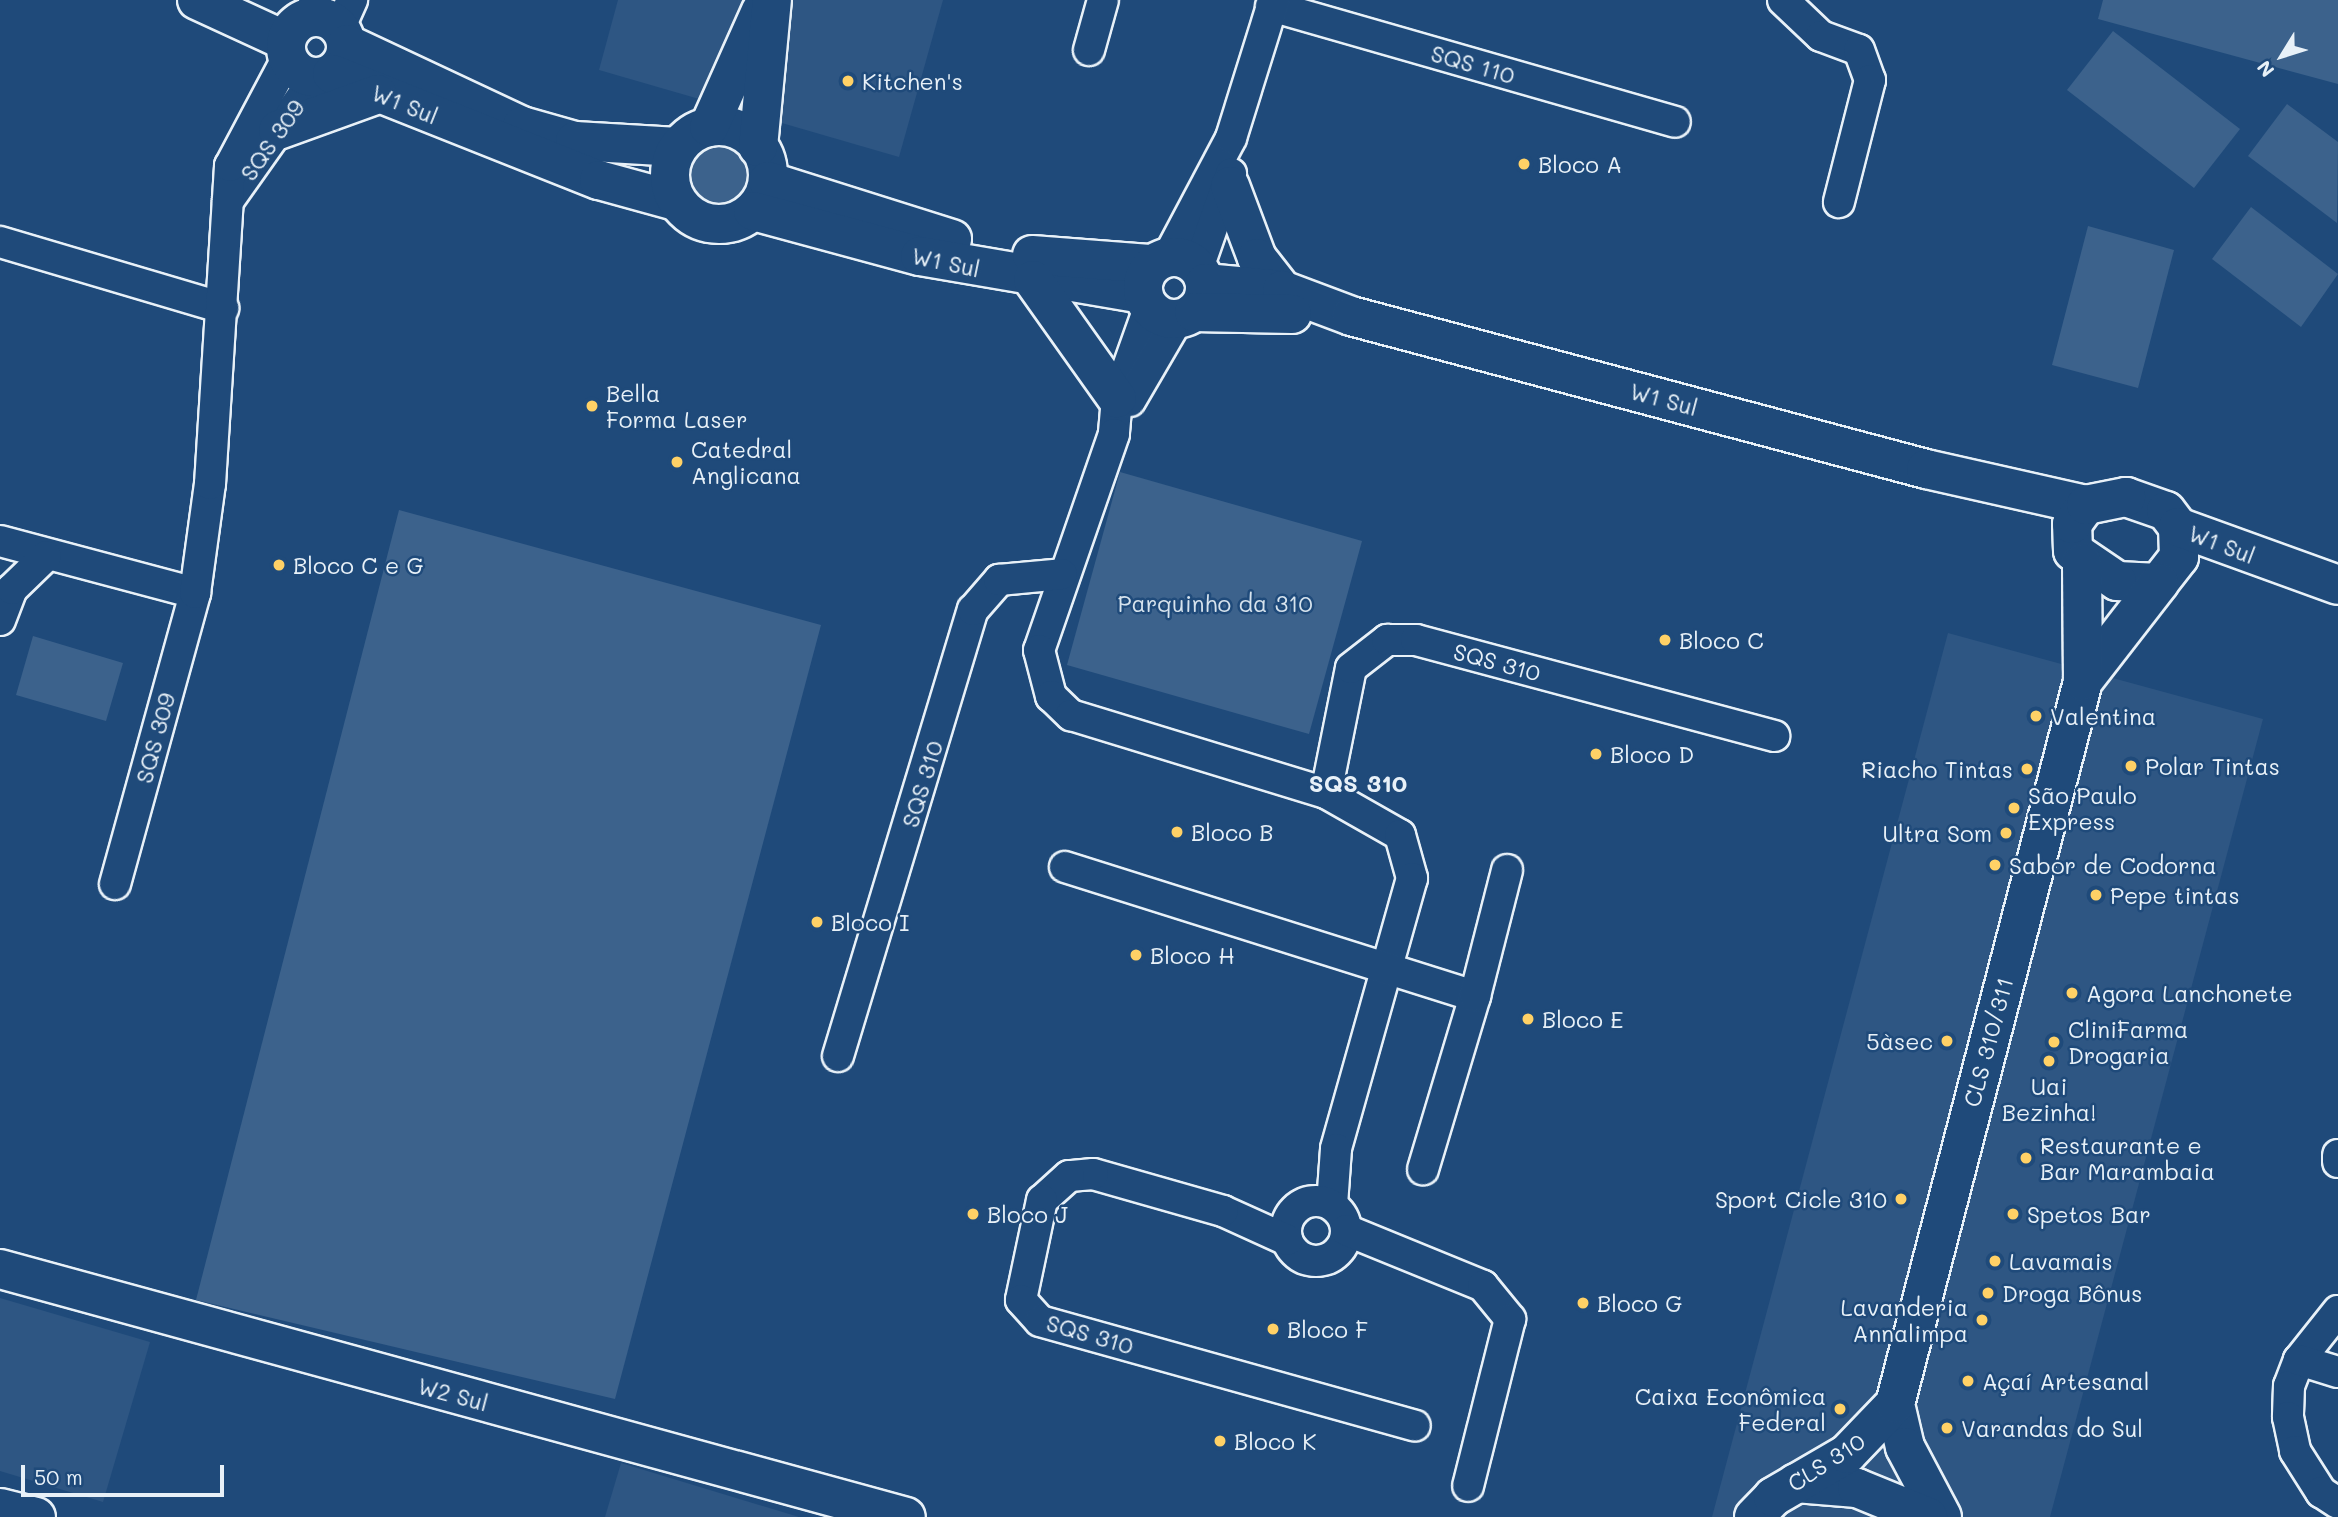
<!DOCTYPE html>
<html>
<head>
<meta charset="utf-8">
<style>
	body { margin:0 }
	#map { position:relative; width:2338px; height:1517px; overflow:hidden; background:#1f4a7a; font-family:Mali,sans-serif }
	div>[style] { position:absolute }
	.built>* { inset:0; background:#2e5683 }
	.green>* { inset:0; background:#3c628c }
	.round { border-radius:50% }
	.roads { filter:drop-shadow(2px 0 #e8f1f8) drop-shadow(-2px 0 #e8f1f8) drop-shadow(0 2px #e8f1f8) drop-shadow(0 -2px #e8f1f8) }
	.street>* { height:30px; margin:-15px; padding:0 15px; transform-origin:15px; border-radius:15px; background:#1f4a7a }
	.street>.ring { margin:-15px; padding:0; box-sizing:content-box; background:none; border:30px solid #1f4a7a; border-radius:50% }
	.secondary>* { height:38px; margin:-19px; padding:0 19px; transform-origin:19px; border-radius:19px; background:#1f4a7a }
	.secondary>.ring { margin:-19px; padding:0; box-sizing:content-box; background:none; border:38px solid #1f4a7a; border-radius:50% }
	.primary>* { height:38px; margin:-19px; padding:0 19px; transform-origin:19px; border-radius:19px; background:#1f4a7a }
	.dots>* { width:19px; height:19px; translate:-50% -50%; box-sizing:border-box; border:4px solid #1f4a7a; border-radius:50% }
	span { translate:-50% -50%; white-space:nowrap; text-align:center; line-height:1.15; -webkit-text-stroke:5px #1f4a7a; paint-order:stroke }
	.street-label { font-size:23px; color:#e8f1f8 }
	.poi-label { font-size:23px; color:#e8f1f8 }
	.left { translate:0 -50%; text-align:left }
	.right { translate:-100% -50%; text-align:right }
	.park-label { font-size:23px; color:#d7e3ed }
	.neighbourhood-label { font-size:24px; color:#e8f1f8; font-weight:700 }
	.north { position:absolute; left:2247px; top:21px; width:70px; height:70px; -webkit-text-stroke:5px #1f4a7a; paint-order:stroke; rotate:232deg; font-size:19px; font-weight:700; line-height:28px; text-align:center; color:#e8f1f8 }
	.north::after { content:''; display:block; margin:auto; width:24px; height:32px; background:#e8f1f8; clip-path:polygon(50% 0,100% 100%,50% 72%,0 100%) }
	.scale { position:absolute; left:21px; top:1465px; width:203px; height:32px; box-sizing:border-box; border:4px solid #e8f1f8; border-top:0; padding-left:9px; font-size:21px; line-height:24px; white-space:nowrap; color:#e8f1f8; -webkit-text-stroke:5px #1f4a7a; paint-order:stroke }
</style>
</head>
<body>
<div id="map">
	<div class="built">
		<i style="clip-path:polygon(618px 0,943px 0,899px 157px,599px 70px)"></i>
		<i style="clip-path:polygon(1948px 633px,2263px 719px,2050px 1517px,1712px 1517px)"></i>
		<i style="clip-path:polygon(0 1298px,150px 1342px,103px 1502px,0 1471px)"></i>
		<i style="clip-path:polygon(621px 1463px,799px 1517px,605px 1517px)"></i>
	</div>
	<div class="green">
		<i style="clip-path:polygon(2103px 0,2338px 0,2338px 84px,2098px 19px)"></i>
		<i style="clip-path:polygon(2113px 31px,2240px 129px,2194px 188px,2067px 90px)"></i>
		<i style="clip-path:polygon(2287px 104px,2338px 142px,2337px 223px,2248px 156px)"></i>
		<i class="round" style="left:678px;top:135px;width:82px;height:82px"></i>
		<i style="clip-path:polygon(2251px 207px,2338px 274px,2301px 327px,2212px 259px)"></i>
		<i style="clip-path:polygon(2088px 226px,2174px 250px,2138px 388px,2052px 365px)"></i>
		<i style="clip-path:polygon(1120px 472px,1362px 541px,1309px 734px,1067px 665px)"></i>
		<i style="clip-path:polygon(399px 510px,821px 625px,615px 1399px,196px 1300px)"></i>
		<i style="clip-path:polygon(33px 636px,123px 663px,106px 721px,16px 695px)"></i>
	</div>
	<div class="roads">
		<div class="street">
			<i style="left:1783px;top:0;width:52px;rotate:43.5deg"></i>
			<i style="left:1821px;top:36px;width:40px;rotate:20.2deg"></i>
			<i style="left:1859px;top:50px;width:32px;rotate:70deg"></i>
			<i style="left:1870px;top:80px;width:126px;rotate:104.3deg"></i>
			<i style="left:1271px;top:6px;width:420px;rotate:16deg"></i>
			<i style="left:308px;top:17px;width:19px;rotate:-65deg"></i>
			<i style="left:340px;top:27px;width:30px;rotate:-66deg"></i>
			<i style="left:1089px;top:50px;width:52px;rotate:-74.4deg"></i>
			<i style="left:228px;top:201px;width:151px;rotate:-54.7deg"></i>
			<i style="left:0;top:242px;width:233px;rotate:16.5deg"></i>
			<i style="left:1168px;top:257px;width:135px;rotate:-62.1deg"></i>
			<i style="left:1231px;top:138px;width:145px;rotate:-72.7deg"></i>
			<i style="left:1198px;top:268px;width:100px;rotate:-70.7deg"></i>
			<i style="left:1149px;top:308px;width:96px;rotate:109.6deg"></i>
			<i style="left:1117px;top:398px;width:36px;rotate:95deg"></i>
			<i style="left:1114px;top:434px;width:229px;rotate:109.1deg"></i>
			<i style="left:1039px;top:650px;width:48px;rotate:75.4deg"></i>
			<i style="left:1051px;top:696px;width:28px;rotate:44deg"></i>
			<i style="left:1071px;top:715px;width:267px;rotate:17deg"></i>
			<i style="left:1326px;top:793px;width:127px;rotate:-78.7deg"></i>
			<i style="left:1351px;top:668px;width:46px;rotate:-37.9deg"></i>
			<i style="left:1387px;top:640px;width:29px"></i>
			<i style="left:1416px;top:640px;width:371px;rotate:15deg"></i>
			<i style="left:1130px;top:401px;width:95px;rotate:-59.7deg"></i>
			<i style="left:0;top:541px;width:202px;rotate:14.9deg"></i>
			<i style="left:0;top:620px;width:33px;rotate:-69deg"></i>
			<i style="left:12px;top:589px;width:47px;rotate:-44.1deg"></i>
			<i style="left:1326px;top:793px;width:85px;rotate:29.6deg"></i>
			<i style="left:1400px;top:835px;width:45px;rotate:74.4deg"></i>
			<i style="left:1412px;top:878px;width:281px;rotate:105.7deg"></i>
			<i style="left:1336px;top:1149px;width:56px;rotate:94.1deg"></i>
			<i style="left:1065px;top:867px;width:430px;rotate:17.5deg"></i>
			<i style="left:1475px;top:996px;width:181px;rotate:106.7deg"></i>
			<i style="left:115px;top:884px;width:302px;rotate:-74.6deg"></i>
			<i style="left:195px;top:593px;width:110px;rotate:-82.2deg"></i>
			<i style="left:210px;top:484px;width:319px;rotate:-86.4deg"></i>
			<i style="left:230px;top:166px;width:121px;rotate:-62deg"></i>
			<i style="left:1475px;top:996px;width:130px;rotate:-75.7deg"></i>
			<i style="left:838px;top:1056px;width:466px;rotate:-73.2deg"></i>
			<i style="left:973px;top:610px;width:40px;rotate:-49deg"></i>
			<i style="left:999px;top:580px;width:63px;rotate:-5.4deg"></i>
			<i style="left:2338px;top:1155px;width:7px;rotate:90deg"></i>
			<i class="ring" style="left:1286px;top:1201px;width:30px;height:30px"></i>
			<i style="left:1346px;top:1230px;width:148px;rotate:22.2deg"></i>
			<i style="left:1483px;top:1286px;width:43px;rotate:50.7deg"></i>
			<i style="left:1510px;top:1319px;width:172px;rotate:104.1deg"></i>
			<i style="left:1287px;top:1240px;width:70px;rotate:-155.6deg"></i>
			<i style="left:1223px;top:1211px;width:135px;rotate:-164.1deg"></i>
			<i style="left:1093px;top:1174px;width:24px;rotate:175deg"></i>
			<i style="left:1069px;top:1176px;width:36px;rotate:138deg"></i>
			<i style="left:1042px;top:1200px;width:102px;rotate:101.9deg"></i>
			<i style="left:1021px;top:1300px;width:28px;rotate:48deg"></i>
			<i style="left:1040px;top:1321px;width:389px;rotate:15.6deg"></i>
			<i style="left:2338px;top:1311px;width:63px;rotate:128.5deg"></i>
			<i style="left:2299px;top:1360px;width:28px;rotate:111deg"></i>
			<i style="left:2289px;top:1386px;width:31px;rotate:92deg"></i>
			<i style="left:2288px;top:1417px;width:35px;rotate:78deg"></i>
			<i style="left:2295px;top:1451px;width:49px;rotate:57.6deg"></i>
			<i style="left:2321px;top:1492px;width:20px;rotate:33deg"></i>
			<i style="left:2299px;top:1360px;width:41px;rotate:17.1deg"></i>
		</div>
		<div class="secondary">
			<i style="left:197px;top:0;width:98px;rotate:24.7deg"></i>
			<i class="ring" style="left:286px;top:17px;width:22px;height:22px"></i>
			<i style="left:347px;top:44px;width:193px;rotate:25.1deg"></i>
			<i style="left:522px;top:126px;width:55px;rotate:15.8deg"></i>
			<i style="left:575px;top:141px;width:103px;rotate:3.3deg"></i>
			<i style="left:332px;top:74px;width:287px;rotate:21.7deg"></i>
			<i style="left:599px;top:180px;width:80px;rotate:15.3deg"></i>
			<i class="ring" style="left:670px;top:126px;width:60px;height:60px"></i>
			<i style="left:709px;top:127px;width:127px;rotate:-65.9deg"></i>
			<i style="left:278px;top:130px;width:106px;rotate:-19.8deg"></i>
			<i style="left:758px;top:147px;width:148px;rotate:-84.6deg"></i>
			<i style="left:768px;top:181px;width:193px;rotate:17.5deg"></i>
			<i style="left:1230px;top:186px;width:77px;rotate:69.4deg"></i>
			<i style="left:1257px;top:258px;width:41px;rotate:52deg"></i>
			<i style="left:753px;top:211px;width:173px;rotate:15.1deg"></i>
			<i style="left:920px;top:256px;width:226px;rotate:9.7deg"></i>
			<i style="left:1032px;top:255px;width:121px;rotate:4.3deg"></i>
			<i class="ring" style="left:1143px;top:257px;width:24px;height:24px"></i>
			<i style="left:1033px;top:280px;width:145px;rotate:54.6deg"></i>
			<i style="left:1205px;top:283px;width:77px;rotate:5.2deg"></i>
			<i style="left:1282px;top:290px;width:74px;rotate:20.6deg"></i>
			<i style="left:1351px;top:316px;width:595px;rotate:14.9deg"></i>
			<i style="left:1926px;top:469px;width:164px;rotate:12.7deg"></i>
			<i style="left:1194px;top:312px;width:98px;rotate:1.2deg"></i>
			<i style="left:2126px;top:497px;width:42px;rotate:19.3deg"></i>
			<i style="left:2166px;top:511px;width:20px;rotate:53deg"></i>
			<i style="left:2178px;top:527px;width:30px;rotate:88deg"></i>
			<i style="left:2179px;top:557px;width:33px;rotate:128deg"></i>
			<i style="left:2159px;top:583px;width:42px;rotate:-177.3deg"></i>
			<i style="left:2117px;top:581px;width:53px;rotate:-145.7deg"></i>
			<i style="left:2073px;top:551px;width:27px;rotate:-92deg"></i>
			<i style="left:2072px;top:524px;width:24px;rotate:-54deg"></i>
			<i style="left:2086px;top:505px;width:41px;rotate:-11.3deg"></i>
			<i style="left:2178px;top:527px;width:170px;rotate:19.9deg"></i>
			<i style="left:2083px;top:681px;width:124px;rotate:-52.2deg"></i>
			<i style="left:0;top:1269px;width:939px;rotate:15.31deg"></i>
			<i style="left:1895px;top:1404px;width:44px;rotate:76.9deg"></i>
			<i style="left:1905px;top:1447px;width:79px;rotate:62.1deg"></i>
			<i style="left:1796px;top:1483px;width:61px;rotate:4.7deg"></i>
			<i style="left:1857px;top:1488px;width:77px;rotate:22.2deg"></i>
			<i style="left:1754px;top:1517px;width:28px;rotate:-46deg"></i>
			<i style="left:1773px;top:1497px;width:86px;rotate:-30.2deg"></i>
			<i style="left:1847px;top:1454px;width:69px;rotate:-46.2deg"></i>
			<i style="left:1895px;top:1404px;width:747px;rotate:-75.42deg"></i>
			<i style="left:2083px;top:681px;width:118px;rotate:-90.5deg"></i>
		</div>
		<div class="primary">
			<i style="left:0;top:1508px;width:37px;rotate:14deg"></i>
		</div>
	</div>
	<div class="dots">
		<i style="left:848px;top:81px;background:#ffd166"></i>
		<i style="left:1524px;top:164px;background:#ffd166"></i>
		<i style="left:592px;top:406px;background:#ffd166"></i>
		<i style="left:677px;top:462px;background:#ffd166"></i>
		<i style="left:279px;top:565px;background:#ffd166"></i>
		<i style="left:1665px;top:640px;background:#ffd166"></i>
		<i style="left:2036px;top:716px;background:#ffd166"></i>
		<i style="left:1596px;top:754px;background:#ffd166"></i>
		<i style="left:2131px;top:766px;background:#ffd166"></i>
		<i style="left:2027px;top:769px;background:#ffd166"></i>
		<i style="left:2014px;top:808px;background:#ffd166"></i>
		<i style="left:1177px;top:832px;background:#ffd166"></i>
		<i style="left:2006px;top:833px;background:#ffd166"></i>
		<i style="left:1995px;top:865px;background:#ffd166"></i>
		<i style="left:2096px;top:895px;background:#ffd166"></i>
		<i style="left:817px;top:922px;background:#ffd166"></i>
		<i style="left:1136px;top:955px;background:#ffd166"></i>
		<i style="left:2072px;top:993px;background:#ffd166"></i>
		<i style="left:1528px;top:1019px;background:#ffd166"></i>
		<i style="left:1947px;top:1041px;background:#ffd166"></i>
		<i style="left:2054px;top:1042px;background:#ffd166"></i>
		<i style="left:2049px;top:1061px;background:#ffd166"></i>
		<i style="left:2026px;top:1158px;background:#ffd166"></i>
		<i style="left:1901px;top:1199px;background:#ffd166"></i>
		<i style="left:973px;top:1214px;background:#ffd166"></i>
		<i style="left:2013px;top:1214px;background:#ffd166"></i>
		<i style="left:1995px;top:1261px;background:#ffd166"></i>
		<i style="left:1988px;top:1293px;background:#ffd166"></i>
		<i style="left:1583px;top:1303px;background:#ffd166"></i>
		<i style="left:1982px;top:1320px;background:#ffd166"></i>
		<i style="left:1273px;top:1329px;background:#ffd166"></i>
		<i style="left:1968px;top:1381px;background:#ffd166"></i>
		<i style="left:1840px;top:1409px;background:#ffd166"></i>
		<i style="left:1947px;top:1428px;background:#ffd166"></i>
		<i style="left:1220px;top:1441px;background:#ffd166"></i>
	</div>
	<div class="street-label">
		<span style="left:1473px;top:64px;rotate:16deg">SQS 110</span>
		<span style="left:405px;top:104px;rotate:22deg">W1 Sul</span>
		<span style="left:272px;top:140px;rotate:-55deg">SQS 309</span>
		<span style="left:946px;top:262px;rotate:12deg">W1 Sul</span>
		<span style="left:1664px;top:399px;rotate:15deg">W1 Sul</span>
		<span style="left:2222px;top:544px;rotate:21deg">W1 Sul</span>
		<span style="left:1497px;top:662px;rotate:15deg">SQS 310</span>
		<span style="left:155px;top:738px;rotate:-75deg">SQS 309</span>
		<span style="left:922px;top:784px;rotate:-73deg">SQS 310</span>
		<span style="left:1988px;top:1042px;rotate:-75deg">CLS 310/311</span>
		<span style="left:1090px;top:1334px;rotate:16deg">SQS 310</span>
		<span style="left:453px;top:1394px;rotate:15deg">W2 Sul</span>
		<span style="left:1826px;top:1462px;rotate:-33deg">CLS 310</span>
	</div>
	<div class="poi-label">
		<span class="left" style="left:862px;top:81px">Kitchen's</span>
		<span class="left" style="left:1538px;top:164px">Bloco A</span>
		<span class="left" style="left:606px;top:406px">Bella<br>Forma Laser</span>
		<span class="left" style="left:691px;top:462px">Catedral<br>Anglicana</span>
		<span class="left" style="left:293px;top:565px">Bloco C e G</span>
		<span class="left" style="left:1679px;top:640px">Bloco C</span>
		<span class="left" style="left:2050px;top:716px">Valentina</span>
		<span class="left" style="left:1610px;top:754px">Bloco D</span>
		<span class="left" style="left:2145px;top:766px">Polar Tintas</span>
		<span class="right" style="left:2013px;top:769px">Riacho Tintas</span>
		<span class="left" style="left:2028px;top:808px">São Paulo<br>Express</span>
		<span class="left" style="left:1191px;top:832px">Bloco B</span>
		<span class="right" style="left:1992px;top:833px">Ultra Som</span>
		<span class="left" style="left:2009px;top:865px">Sabor de Codorna</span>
		<span class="left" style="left:2110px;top:895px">Pepe tintas</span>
		<span class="left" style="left:831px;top:922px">Bloco I</span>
		<span class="left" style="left:1150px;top:955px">Bloco H</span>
		<span class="left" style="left:2086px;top:993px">Agora Lanchonete</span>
		<span class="left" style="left:1542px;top:1019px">Bloco E</span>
		<span class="left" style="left:2068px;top:1042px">CliniFarma<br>Drogaria</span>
		<span class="right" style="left:1933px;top:1041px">5àsec</span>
		<span style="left:2049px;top:1099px">Uai<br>Bezinha!</span>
		<span class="left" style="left:2040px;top:1158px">Restaurante e<br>Bar Marambaia</span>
		<span class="right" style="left:1887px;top:1199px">Sport Cicle 310</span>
		<span class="left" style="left:987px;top:1214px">Bloco J</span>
		<span class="left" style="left:2027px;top:1214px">Spetos Bar</span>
		<span class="left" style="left:2009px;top:1261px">Lavamais</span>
		<span class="left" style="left:2002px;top:1293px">Droga Bônus</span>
		<span class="left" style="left:1597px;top:1303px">Bloco G</span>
		<span class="right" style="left:1968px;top:1320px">Lavanderia<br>Annalimpa</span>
		<span class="left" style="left:1287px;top:1329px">Bloco F</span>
		<span class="left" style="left:1982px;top:1381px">Açaí Artesanal</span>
		<span class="right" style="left:1826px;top:1409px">Caixa Econômica<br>Federal</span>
		<span class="left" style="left:1961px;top:1428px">Varandas do Sul</span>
		<span class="left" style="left:1234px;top:1441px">Bloco K</span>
	</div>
	<div class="park-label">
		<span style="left:1215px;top:603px">Parquinho da 310</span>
	</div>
	<div class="neighbourhood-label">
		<span style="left:1358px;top:783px">SQS 310</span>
	</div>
	<div class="north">N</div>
	<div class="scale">50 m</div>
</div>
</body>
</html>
